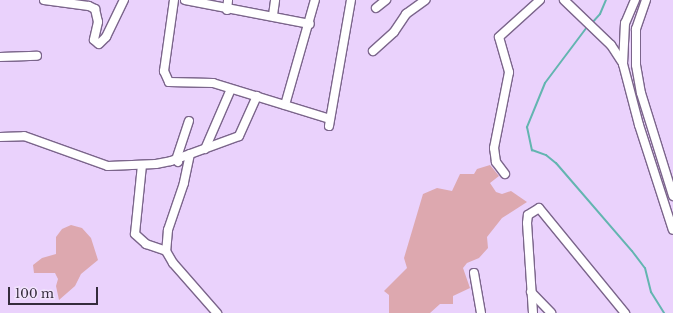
<!DOCTYPE html>
<html>
<head>
<meta charset="utf-8">
<style>
	body { margin:0 }
	#map { position:relative; width:673px; height:313px; overflow:hidden; background:#ead2fc; font-family:"Libre Baskerville",serif }
	div>[style] { position:absolute }
	.green>* { inset:0; background:#dda8af }
	.stream>* { height:2px; margin:-1px; padding:0 1px; transform-origin:1px; border-radius:1px; background:#63b5b0 }
	.roads { filter:drop-shadow(1px 0 #7b658b) drop-shadow(-1px 0 #7b658b) drop-shadow(0 1px #7b658b) drop-shadow(0 -1px #7b658b) }
	.minor>* { height:8px; margin:-4px; padding:0 4px; transform-origin:4px; border-radius:4px; background:#fff }
	span { translate:-50% -50%; white-space:nowrap; text-align:center; line-height:1.15; -webkit-text-stroke:4px #f2e4fd; paint-order:stroke }
	.scale { position:absolute; left:8px; top:287px; width:90px; height:18px; box-sizing:border-box; border:2px solid #352c3c; border-top:0; padding-left:5px; font-size:12px; line-height:14px; white-space:nowrap; color:#352c3c; -webkit-text-stroke:3px #f2e4fd; paint-order:stroke }
</style>
</head>
<body>
<div id="map">
	<div class="green">
		<i style="clip-path:polygon(490px 165px,499px 176px,490px 183px,496px 192px,502px 194px,511px 191px,527px 202px,502px 218px,487px 237px,488px 248px,479px 258px,467px 263px,463px 268px,470px 288px,453px 296px,453px 304px,440px 304px,430px 313px,389px 313px,389px 295px,384px 291px,407px 268px,404px 258px,423px 194px,437px 188px,452px 191px,460px 174px,474px 174px,477px 169px)"></i>
		<i style="clip-path:polygon(71px 225px,82px 228px,91px 238px,98px 260px,81px 274px,75px 286px,59px 300px,56px 286px,58px 279px,55px 273px,34px 273px,33px 265px,42px 258px,56px 254px,56px 237px,62px 229px)"></i>
	</div>
	<div class="stream">
		<i style="left:591px;top:24px;width:13px;rotate:-48deg"></i>
		<i style="left:600px;top:14px;width:15px;rotate:-67deg"></i>
		<i style="left:587px;top:27px;width:70px;rotate:126.9deg"></i>
		<i style="left:545px;top:83px;width:48px;rotate:112.2deg"></i>
		<i style="left:527px;top:127px;width:24px;rotate:78deg"></i>
		<i style="left:532px;top:150px;width:15px;rotate:20deg"></i>
		<i style="left:546px;top:155px;width:13px;rotate:39deg"></i>
		<i style="left:556px;top:163px;width:116px;rotate:49.2deg"></i>
		<i style="left:632px;top:251px;width:21px;rotate:53deg"></i>
		<i style="left:645px;top:268px;width:25px;rotate:76deg"></i>
		<i style="left:651px;top:292px;width:25px;rotate:58deg"></i>
	</div>
	<div class="roads">
		<div class="minor">
			<i style="left:44px;top:0;width:45px;rotate:7.6deg"></i>
			<i style="left:89px;top:6px;width:7px;rotate:27deg"></i>
			<i style="left:95px;top:9px;width:13px;rotate:77deg"></i>
			<i style="left:98px;top:22px;width:18px;rotate:103deg"></i>
			<i style="left:94px;top:40px;width:6px;rotate:39deg"></i>
			<i style="left:99px;top:44px;width:10px;rotate:-45deg"></i>
			<i style="left:106px;top:37px;width:41px;rotate:-64.1deg"></i>
			<i style="left:174px;top:0;width:72px;rotate:98deg"></i>
			<i style="left:164px;top:71px;width:12px;rotate:66deg"></i>
			<i style="left:169px;top:82px;width:44px;rotate:1.3deg"></i>
			<i style="left:213px;top:83px;width:122px;rotate:17.1deg"></i>
			<i style="left:185px;top:0;width:127px;rotate:10.9deg"></i>
			<i style="left:564px;top:0;width:65px;rotate:43.8deg"></i>
			<i style="left:611px;top:45px;width:20px;rotate:57deg"></i>
			<i style="left:635px;top:0;width:25px;rotate:113deg"></i>
			<i style="left:625px;top:23px;width:41px;rotate:92.8deg"></i>
			<i style="left:623px;top:64px;width:63px;rotate:75.3deg"></i>
			<i style="left:639px;top:125px;width:110px;rotate:72.1deg"></i>
			<i style="left:646px;top:0;width:31px;rotate:109deg"></i>
			<i style="left:636px;top:29px;width:36px;rotate:90deg"></i>
			<i style="left:636px;top:65px;width:28px;rotate:80deg"></i>
			<i style="left:641px;top:93px;width:108px;rotate:72.7deg"></i>
			<i style="left:376px;top:8px;width:13px;rotate:-39deg"></i>
			<i style="left:227px;top:10px;width:10px;rotate:-84deg"></i>
			<i style="left:273px;top:15px;width:15px;rotate:-82deg"></i>
			<i style="left:373px;top:51px;width:28px;rotate:-42deg"></i>
			<i style="left:394px;top:32px;width:22px;rotate:-56deg"></i>
			<i style="left:406px;top:14px;width:24px;rotate:-36deg"></i>
			<i style="left:0;top:57px;width:37px;rotate:-2deg"></i>
			<i style="left:285px;top:105px;width:109px;rotate:-74.1deg"></i>
			<i style="left:329px;top:126px;width:128px;rotate:-80.1deg"></i>
			<i style="left:0;top:137px;width:24px;rotate:-2deg"></i>
			<i style="left:24px;top:136px;width:89px;rotate:19.7deg"></i>
			<i style="left:108px;top:166px;width:48px;rotate:-2.4deg"></i>
			<i style="left:156px;top:164px;width:15px;rotate:-11deg"></i>
			<i style="left:171px;top:161px;width:72px;rotate:-20.2deg"></i>
			<i style="left:239px;top:136px;width:44px;rotate:-65.8deg"></i>
			<i style="left:205px;top:149px;width:65px;rotate:-66.6deg"></i>
			<i style="left:190px;top:154px;width:30px;rotate:102deg"></i>
			<i style="left:184px;top:183px;width:50px;rotate:108.8deg"></i>
			<i style="left:168px;top:230px;width:21px;rotate:95deg"></i>
			<i style="left:166px;top:251px;width:14px;rotate:60deg"></i>
			<i style="left:173px;top:263px;width:67px;rotate:48.7deg"></i>
			<i style="left:178px;top:162px;width:3px;rotate:-135deg"></i>
			<i style="left:176px;top:160px;width:41px;rotate:-71.6deg"></i>
			<i style="left:142px;top:165px;width:69px;rotate:95.8deg"></i>
			<i style="left:135px;top:234px;width:15px;rotate:42deg"></i>
			<i style="left:146px;top:244px;width:21px;rotate:19deg"></i>
			<i style="left:505px;top:174px;width:15px;rotate:-127deg"></i>
			<i style="left:496px;top:162px;width:14px;rotate:-98deg"></i>
			<i style="left:494px;top:148px;width:77px;rotate:-78.8deg"></i>
			<i style="left:509px;top:72px;width:36px;rotate:-106deg"></i>
			<i style="left:499px;top:37px;width:55px;rotate:-42.1deg"></i>
			<i style="left:474px;top:273px;width:41px;rotate:80.1deg"></i>
			<i style="left:531px;top:292px;width:29px;rotate:46deg"></i>
			<i style="left:533px;top:313px;width:90px;rotate:-93.8deg"></i>
			<i style="left:527px;top:223px;width:8px;rotate:-83deg"></i>
			<i style="left:528px;top:215px;width:13px;rotate:-32deg"></i>
			<i style="left:539px;top:208px;width:136px;rotate:50.7deg"></i>
		</div>
	</div>
	<div class="scale">100 m</div>
</div>
</body>
</html>
